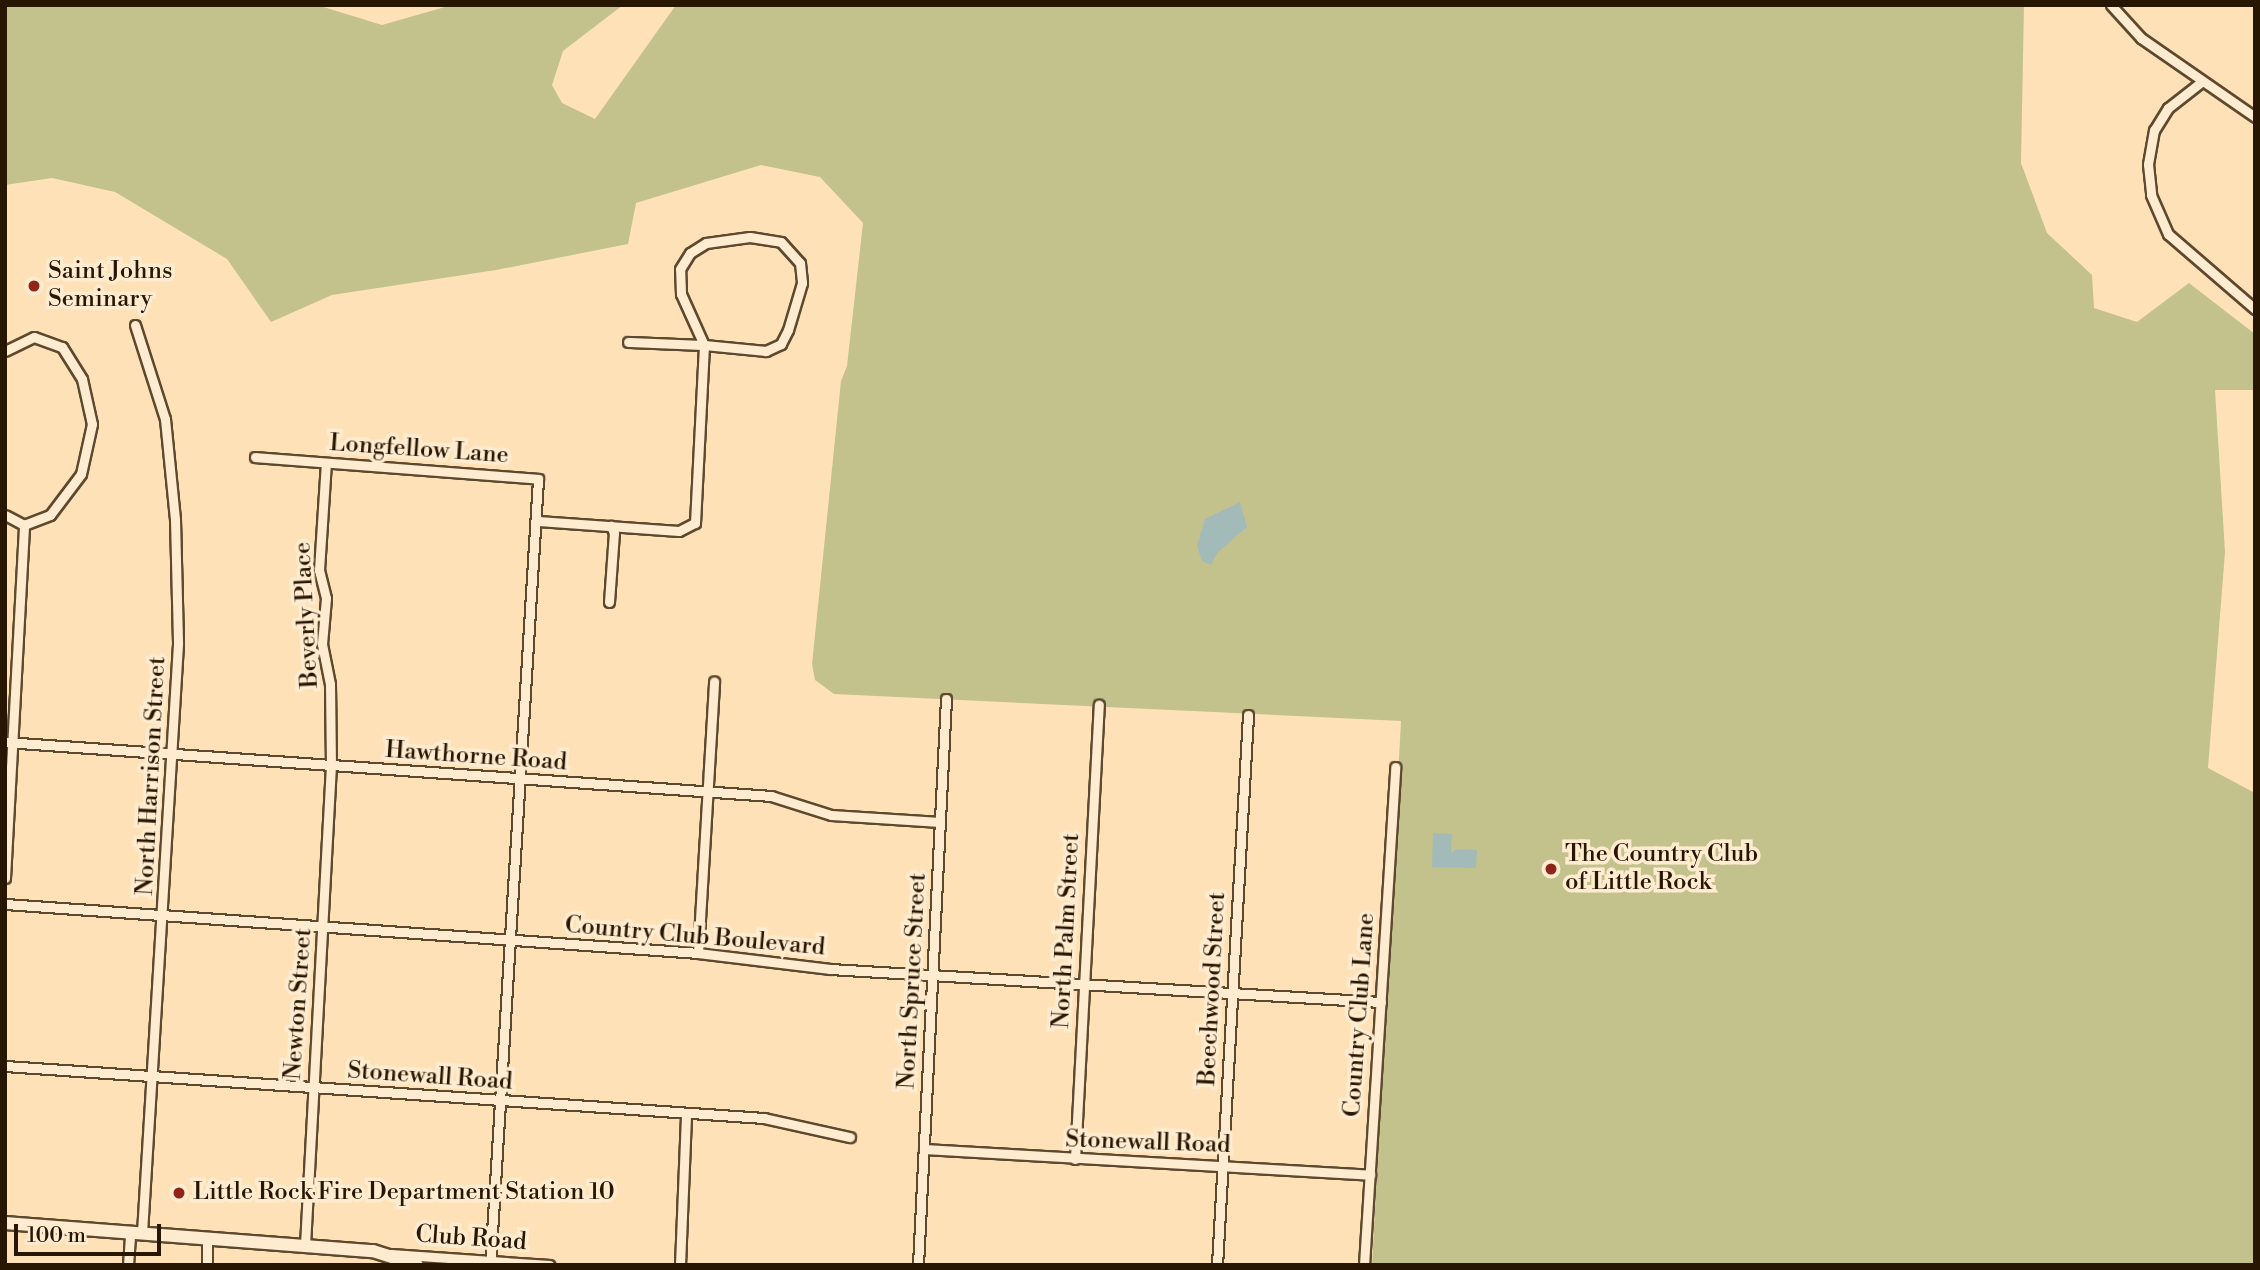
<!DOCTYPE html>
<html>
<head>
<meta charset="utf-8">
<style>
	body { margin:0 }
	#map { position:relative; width:2260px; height:1270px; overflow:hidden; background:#ffe1b7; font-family:"Libre Bodoni",serif }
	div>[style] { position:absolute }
	.green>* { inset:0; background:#c4c28c }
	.water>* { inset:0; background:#a3bbb8 }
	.roads { filter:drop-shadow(2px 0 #5d492e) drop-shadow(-2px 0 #5d492e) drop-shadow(0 2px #5d492e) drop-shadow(0 -2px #5d492e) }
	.street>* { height:9px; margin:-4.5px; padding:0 4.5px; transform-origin:4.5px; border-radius:4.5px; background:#ffecd0 }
	.secondary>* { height:12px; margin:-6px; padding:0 6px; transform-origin:6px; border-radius:6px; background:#ffecd0 }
	.dots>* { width:19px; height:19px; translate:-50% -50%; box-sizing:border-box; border:4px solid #ffecd0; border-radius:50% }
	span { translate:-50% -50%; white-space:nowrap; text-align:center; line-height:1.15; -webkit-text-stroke:7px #ffecd0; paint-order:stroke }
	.poi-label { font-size:24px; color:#271601 }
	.left { translate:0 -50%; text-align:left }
	.street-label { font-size:24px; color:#271601 }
	.frame { position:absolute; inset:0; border:7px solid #271601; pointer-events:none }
	.scale { position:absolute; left:14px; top:1224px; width:147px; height:32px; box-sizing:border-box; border:4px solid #271601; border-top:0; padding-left:9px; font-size:21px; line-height:24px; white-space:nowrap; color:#271601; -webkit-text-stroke:5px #ffecd0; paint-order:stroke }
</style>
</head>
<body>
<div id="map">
	<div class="green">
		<i style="clip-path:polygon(5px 5px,317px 5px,382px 25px,452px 5px,623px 5px,563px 51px,552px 85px,562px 103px,595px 119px,676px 5px,2024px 5px,2021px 163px,2047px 233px,2092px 275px,2094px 308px,2137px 322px,2189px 283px,2255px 334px,2255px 390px,2215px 390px,2225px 552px,2208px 768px,2255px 793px,2255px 1265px,1372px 1265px,1401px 721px,834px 694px,815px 680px,812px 664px,841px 381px,847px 366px,863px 223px,820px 177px,761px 165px,636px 203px,628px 244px,496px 270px,332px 295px,271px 322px,227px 259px,115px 192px,52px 178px,5px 185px)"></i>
	</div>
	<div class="water">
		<i style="clip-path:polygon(1240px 502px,1247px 527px,1218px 552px,1211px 565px,1202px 561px,1197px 546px,1205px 519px)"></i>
		<i style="clip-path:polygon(1433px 833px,1452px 834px,1451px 854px,1455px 849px,1477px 850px,1476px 868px,1432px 867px)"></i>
	</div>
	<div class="roads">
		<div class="street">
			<i style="left:2111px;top:5px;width:45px;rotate:47.7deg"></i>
			<i style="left:2141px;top:38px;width:139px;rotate:34.7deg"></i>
			<i style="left:2200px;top:83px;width:41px;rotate:142deg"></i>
			<i style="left:2168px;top:108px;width:26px;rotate:122deg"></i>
			<i style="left:2154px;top:130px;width:35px;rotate:100deg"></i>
			<i style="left:2148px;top:164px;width:31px;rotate:84deg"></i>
			<i style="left:2151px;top:195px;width:43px;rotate:66.4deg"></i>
			<i style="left:2168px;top:234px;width:115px;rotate:40.8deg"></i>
			<i style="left:750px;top:237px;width:31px;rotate:9deg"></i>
			<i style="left:781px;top:242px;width:28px;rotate:48deg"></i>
			<i style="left:800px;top:263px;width:20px;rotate:84deg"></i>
			<i style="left:802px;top:283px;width:49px;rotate:106.6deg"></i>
			<i style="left:788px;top:330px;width:16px;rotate:117deg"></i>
			<i style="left:781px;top:344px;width:17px;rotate:155deg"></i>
			<i style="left:766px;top:351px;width:62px;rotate:-174.5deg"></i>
			<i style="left:704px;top:345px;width:56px;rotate:-114.3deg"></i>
			<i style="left:681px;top:294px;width:25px;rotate:-92deg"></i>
			<i style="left:680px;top:269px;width:19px;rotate:-58deg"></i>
			<i style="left:690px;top:253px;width:19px;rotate:-32deg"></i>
			<i style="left:706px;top:243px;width:44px;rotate:-7.8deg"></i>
			<i style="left:135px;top:325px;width:99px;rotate:72.3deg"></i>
			<i style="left:165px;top:419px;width:100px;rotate:84.3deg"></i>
			<i style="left:175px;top:519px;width:125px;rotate:88.6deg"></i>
			<i style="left:178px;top:644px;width:590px;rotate:93.5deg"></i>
			<i style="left:5px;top:351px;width:32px;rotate:-26deg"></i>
			<i style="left:34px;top:337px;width:30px;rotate:20deg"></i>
			<i style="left:62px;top:347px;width:38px;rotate:58deg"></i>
			<i style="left:82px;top:379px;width:46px;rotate:77.5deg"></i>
			<i style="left:92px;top:424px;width:51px;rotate:102.4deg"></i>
			<i style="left:81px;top:474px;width:51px;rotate:127.1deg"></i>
			<i style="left:50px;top:515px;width:28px;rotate:159deg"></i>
			<i style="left:24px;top:525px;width:21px;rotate:-152deg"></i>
			<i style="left:255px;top:457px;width:284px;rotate:4.4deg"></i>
			<i style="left:538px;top:479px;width:787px;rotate:93.49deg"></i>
			<i style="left:538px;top:521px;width:141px;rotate:4.1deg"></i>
			<i style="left:679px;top:531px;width:18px;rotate:-27deg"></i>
			<i style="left:695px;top:523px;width:178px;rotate:-87.1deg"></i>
			<i style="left:704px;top:345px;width:76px;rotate:-177.7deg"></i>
			<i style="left:609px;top:602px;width:69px;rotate:-85.9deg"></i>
			<i style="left:614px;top:533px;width:8px;rotate:-113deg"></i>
			<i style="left:5px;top:742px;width:768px;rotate:4.03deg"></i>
			<i style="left:771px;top:796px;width:63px;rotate:17.6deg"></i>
			<i style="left:831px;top:815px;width:109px;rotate:3.7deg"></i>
			<i style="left:5px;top:878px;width:354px;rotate:-86.9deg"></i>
			<i style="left:5px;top:904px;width:695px;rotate:4.04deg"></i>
			<i style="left:698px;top:953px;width:133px;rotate:6.9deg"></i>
			<i style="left:830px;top:969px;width:552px;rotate:3.43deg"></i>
			<i style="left:698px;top:953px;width:272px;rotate:-86.6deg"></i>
			<i style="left:5px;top:1066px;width:761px;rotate:3.92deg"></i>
			<i style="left:764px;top:1118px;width:88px;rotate:12.5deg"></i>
			<i style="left:924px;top:1149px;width:447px;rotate:3.3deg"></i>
			<i style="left:1075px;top:1159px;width:455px;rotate:-87deg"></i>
			<i style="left:305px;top:1245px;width:480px;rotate:-86.9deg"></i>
			<i style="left:331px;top:766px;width:82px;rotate:-90.7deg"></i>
			<i style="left:330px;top:684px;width:41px;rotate:-101.3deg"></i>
			<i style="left:322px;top:644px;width:46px;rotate:-85deg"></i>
			<i style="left:326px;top:598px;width:29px;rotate:-104deg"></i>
			<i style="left:319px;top:570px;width:107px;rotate:-86.3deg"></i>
			<i style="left:391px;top:1254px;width:159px;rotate:4deg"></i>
			<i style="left:128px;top:1265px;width:32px;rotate:-86deg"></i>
			<i style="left:207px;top:1265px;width:26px;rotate:-90deg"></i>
			<i style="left:680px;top:1265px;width:151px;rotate:-87.7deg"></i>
			<i style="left:918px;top:1265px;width:567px;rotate:-87.17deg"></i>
			<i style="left:1217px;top:1265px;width:551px;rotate:-86.77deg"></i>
			<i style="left:1364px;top:1265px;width:499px;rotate:-86.4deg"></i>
		</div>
		<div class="secondary">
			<i style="left:5px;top:1223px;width:369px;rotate:4.4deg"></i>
			<i style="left:373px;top:1251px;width:46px;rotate:17.7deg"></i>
		</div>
	</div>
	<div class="dots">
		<i style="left:34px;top:286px;background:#8f2418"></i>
		<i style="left:1551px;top:869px;background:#8f2418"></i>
		<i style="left:179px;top:1193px;background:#8f2418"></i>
	</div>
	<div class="poi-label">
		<span class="left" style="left:48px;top:286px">Saint Johns<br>Seminary</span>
		<span class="left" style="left:1565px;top:869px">The Country Club<br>of Little Rock</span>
		<span class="left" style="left:193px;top:1193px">Little Rock Fire Department Station 10</span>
	</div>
	<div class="street-label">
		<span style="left:419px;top:450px;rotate:4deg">Longfellow Lane</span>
		<span style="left:307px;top:615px;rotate:-93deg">Beverly Place</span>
		<span style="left:476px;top:757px;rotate:4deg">Hawthorne Road</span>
		<span style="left:152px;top:776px;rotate:-87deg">North Harrison Street</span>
		<span style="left:1067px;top:931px;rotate:-87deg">North Palm Street</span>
		<span style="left:695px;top:937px;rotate:5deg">Country Club Boulevard</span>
		<span style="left:913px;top:981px;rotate:-87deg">North Spruce Street</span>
		<span style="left:1213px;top:989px;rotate:-87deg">Beechwood Street</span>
		<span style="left:299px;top:1004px;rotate:-86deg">Newton Street</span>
		<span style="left:1360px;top:1015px;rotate:-86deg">Country Club Lane</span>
		<span style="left:430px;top:1077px;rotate:4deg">Stonewall Road</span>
		<span style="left:1148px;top:1143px;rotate:2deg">Stonewall Road</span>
		<span style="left:471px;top:1239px;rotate:4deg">Club Road</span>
	</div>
	<div class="frame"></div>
	<div class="scale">100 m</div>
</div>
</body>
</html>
